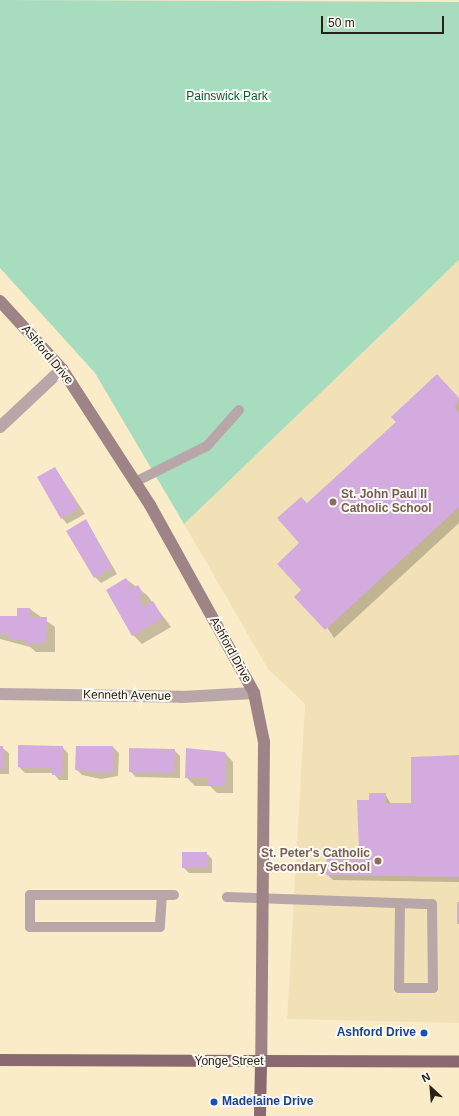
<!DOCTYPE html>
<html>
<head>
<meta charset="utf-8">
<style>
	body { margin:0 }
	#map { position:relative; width:459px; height:1116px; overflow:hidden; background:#fbecc9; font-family:Helvetica,sans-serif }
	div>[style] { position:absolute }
	.built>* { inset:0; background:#f2e1b7 }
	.green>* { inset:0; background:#a8dcbf }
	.shadow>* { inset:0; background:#0003 }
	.building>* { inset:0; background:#d4abdf }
	.lane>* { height:10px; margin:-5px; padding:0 5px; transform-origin:5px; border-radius:5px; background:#b8a6a9 }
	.street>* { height:12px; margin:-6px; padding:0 6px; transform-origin:6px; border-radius:6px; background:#b8a6a9 }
	.secondary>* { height:12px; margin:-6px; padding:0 6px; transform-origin:6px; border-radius:6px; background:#9e8387 }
	.primary>* { height:12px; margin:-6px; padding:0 6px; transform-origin:6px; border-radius:6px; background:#8a6a70 }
	.dots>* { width:11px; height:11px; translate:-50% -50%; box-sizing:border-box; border:2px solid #fdfaf3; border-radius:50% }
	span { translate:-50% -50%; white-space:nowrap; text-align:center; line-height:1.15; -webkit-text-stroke:4px #fdfaf3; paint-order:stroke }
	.park-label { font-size:12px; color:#065c3b }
	.street-label { font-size:12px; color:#272215 }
	.education-label { font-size:12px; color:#785e54; font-weight:700 }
	.left { translate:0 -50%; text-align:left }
	.right { translate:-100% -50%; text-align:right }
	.transit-label { font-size:12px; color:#164399; font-weight:700 }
	.north { position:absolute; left:411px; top:1068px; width:40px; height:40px; -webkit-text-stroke:3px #fdfaf3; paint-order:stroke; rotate:334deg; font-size:11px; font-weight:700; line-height:16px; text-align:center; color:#272215 }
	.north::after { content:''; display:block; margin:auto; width:14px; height:18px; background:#272215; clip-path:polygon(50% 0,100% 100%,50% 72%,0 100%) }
	.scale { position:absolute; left:321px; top:16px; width:123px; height:18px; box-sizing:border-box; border:2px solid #272215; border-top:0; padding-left:5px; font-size:12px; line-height:14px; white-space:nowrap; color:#272215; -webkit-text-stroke:3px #fdfaf3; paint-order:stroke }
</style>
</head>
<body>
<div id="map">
	<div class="built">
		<i style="clip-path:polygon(459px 260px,459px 1023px,287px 1019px,305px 704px,268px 669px,184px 524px)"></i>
	</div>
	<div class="green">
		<i style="clip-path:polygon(0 0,459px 2px,459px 260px,184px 524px,95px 373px,0 268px)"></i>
	</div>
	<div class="shadow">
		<i style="clip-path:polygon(446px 384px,459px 399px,459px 523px,334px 638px,303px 590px,301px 543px,307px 505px)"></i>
		<i style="clip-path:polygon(55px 468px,85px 514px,67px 524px,62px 518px)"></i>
		<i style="clip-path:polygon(86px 520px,117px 574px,101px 583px,95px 577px)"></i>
		<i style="clip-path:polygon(126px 579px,147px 595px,171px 627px,142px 644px,133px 635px)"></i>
		<i style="clip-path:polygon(30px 609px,55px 627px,55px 652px,36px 652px,30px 647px,0 639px,0 617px,18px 617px)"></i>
		<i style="clip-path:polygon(0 746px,9px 753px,9px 774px,0 774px)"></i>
		<i style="clip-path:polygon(62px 747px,68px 753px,68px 780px,59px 780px,53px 773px,25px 773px,19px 767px)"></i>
		<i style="clip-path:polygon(113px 747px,119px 753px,118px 776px,101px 779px,82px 775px,76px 769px)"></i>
		<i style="clip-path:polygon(174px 750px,180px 756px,180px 778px,136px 777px,130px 771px)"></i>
		<i style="clip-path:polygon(225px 753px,233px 762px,233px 793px,217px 793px,210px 786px,195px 786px,186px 777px)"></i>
		<i style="clip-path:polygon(459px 756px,459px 882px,333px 880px,327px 874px,360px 851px,370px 801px,385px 794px,391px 804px,412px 804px)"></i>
		<i style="clip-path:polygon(206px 853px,212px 859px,212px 873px,189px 873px,183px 867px)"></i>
	</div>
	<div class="building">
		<i style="clip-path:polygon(437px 374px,459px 398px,455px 408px,459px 413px,459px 507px,325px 630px,294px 597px,301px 590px,277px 564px,299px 543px,277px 518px,301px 497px,307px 503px,396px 422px,391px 417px)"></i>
		<i style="clip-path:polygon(55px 467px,79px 508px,61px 519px,37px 477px)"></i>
		<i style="clip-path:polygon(86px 519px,112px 568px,94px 578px,66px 531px)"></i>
		<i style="clip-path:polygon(126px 578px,132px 588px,138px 585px,143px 593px,138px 596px,144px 607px,153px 601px,163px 618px,132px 636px,106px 590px)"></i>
		<i style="clip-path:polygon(17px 608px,30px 608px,30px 617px,47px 617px,46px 644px,26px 644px,26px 639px,9px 639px,9px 634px,0 634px,0 616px,17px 616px)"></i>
		<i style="clip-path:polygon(18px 745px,63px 746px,62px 775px,52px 775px,52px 768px,18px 767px)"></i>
		<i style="clip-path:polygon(0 746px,3px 746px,3px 769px,0 769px)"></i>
		<i style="clip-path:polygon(76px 746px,113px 746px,113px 770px,109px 773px,75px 770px)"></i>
		<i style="clip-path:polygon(129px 748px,175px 749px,174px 773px,129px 772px)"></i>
		<i style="clip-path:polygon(186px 748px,225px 752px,225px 785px,207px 785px,207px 778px,185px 778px)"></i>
		<i style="clip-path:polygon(459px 755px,459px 877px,326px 875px,327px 850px,359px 850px,357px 800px,369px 800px,369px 793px,386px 793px,385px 803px,411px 803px,411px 757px)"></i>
		<i style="clip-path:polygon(182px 852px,207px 852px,207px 868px,182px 868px)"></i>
		<i style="clip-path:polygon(457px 902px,459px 902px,459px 924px,457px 924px)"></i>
	</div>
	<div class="lane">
		<i style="left:135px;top:482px;width:80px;rotate:-26.6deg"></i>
		<i style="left:207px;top:446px;width:48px;rotate:-48.4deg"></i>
		<i style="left:162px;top:895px;width:32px;rotate:94deg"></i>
		<i style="left:160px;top:927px;width:130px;rotate:180deg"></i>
		<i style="left:30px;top:927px;width:32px;rotate:-90deg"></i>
		<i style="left:30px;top:895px;width:144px"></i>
		<i style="left:227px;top:897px;width:205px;rotate:2deg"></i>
		<i style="left:432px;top:904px;width:84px;rotate:89.3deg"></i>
		<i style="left:433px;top:988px;width:34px;rotate:180deg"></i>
		<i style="left:399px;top:988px;width:84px;rotate:-89.3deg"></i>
	</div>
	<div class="street">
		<i style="left:0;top:427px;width:85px;rotate:-43.1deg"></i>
		<i style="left:0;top:694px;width:182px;rotate:0.9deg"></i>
		<i style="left:182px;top:697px;width:72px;rotate:-3.2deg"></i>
	</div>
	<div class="secondary">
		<i style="left:0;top:301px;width:92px;rotate:47.6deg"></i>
		<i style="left:62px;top:369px;width:162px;rotate:57.1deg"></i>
		<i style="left:150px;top:505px;width:215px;rotate:61deg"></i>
		<i style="left:254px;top:693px;width:50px;rotate:78.5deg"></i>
		<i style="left:264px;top:742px;width:320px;rotate:90.5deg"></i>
	</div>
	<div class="primary">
		<i style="left:0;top:1060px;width:459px;rotate:0.2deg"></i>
		<i style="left:260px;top:1116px;width:54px;rotate:-88.9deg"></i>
	</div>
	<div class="dots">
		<i style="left:333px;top:502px;background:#8d6e63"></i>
		<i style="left:378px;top:861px;background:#8d6e63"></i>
		<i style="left:424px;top:1033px;background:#1a4fb4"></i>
		<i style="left:214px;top:1102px;background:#1a4fb4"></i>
	</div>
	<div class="park-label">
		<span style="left:227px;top:97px">Painswick Park</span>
	</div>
	<div class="street-label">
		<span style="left:47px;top:355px;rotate:50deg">Ashford Drive</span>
		<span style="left:230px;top:650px;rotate:61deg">Ashford Drive</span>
		<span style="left:127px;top:696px;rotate:1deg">Kenneth Avenue</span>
		<span style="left:229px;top:1062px">Yonge Street</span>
	</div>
	<div class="education-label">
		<span class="left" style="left:341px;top:502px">St. John Paul II<br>Catholic School</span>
		<span class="right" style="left:370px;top:861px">St. Peter's Catholic<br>Secondary School</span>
	</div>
	<div class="transit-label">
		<span class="right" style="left:416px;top:1033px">Ashford Drive</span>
		<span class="left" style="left:222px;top:1102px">Madelaine Drive</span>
	</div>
	<div class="north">N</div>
	<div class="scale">50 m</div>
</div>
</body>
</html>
